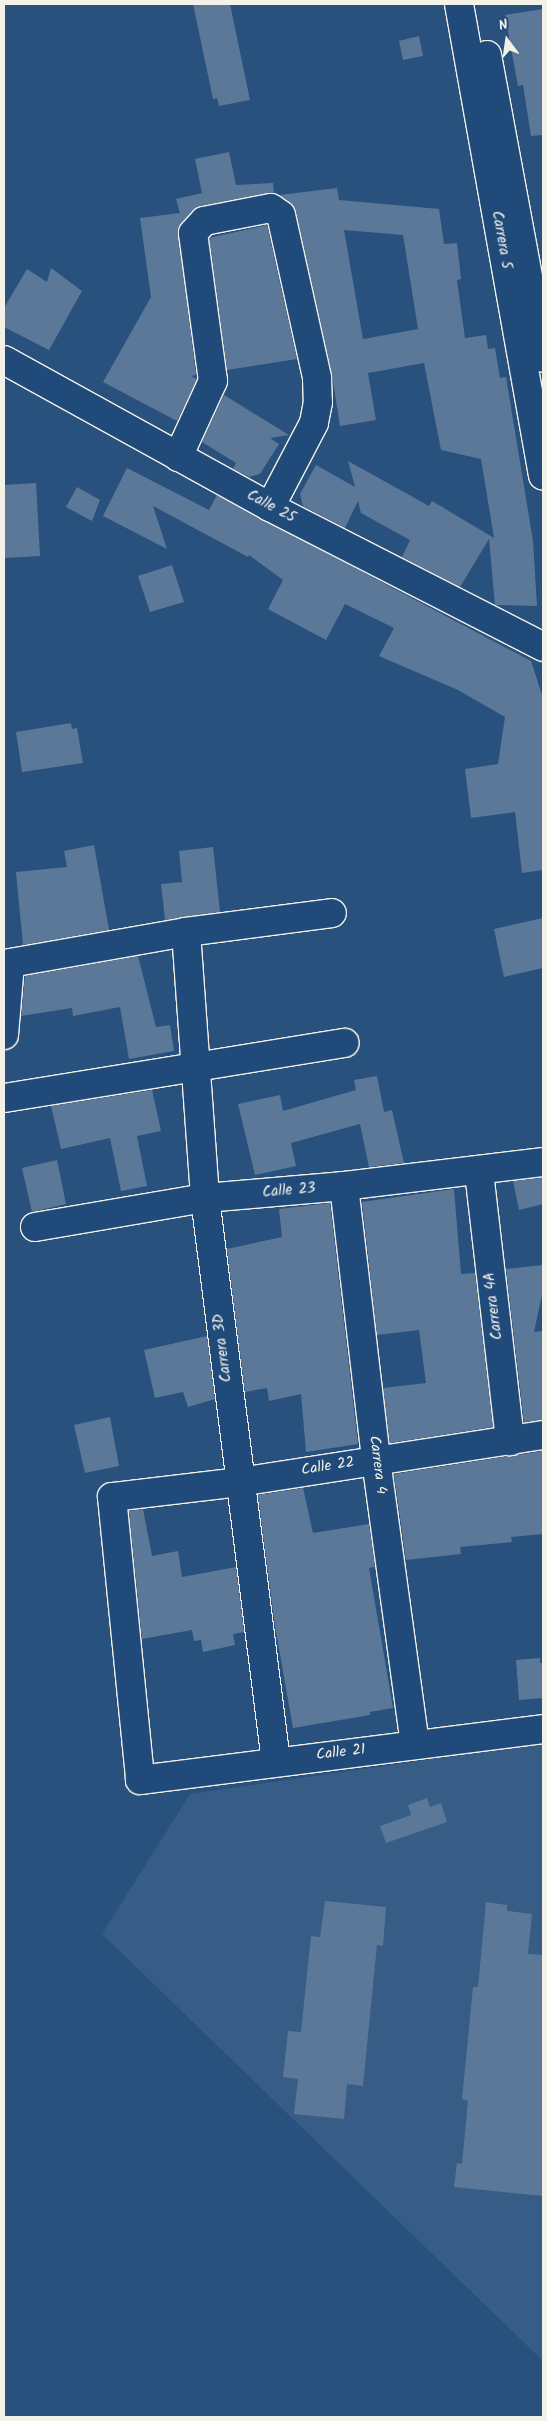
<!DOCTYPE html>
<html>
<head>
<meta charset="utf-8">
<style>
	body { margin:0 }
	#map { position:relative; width:547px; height:2421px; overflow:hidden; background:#28517e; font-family:Kalam,sans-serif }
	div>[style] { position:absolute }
	.built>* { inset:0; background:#375d86 }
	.building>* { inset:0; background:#5b7899 }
	.roads { filter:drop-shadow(1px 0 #f4f1e8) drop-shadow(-1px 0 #f4f1e8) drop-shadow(0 1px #f4f1e8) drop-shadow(0 -1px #f4f1e8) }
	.minor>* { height:28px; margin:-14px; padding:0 14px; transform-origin:14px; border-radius:14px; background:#1f4a7a }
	span { translate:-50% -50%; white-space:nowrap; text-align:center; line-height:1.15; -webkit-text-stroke:5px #1f4a7a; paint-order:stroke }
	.street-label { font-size:15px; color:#f4f1e8 }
	.frame { position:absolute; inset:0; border:5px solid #f4f1e8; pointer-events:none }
	.north { position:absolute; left:482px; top:15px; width:50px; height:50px; -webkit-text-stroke:4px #1f4a7a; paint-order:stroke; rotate:346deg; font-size:14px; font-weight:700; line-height:20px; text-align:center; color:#f4f1e8 }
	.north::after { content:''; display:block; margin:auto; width:18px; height:22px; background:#f4f1e8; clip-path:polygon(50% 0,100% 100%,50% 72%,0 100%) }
</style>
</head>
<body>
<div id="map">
	<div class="built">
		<i style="clip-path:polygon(543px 1743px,543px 2361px,102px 1934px,190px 1794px)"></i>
	</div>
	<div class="building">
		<i style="clip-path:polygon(193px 4px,230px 4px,250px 100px,219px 106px,217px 98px,213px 99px)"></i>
		<i style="clip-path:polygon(543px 9px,543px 135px,531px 136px,523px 85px,518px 86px,505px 15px)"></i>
		<i style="clip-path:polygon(419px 36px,423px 56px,403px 60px,399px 41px)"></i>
		<i style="clip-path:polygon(229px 152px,236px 185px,273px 183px,274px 193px,200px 206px,178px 228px,196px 375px,191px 376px,197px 379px,177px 421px,103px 382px,151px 297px,140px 218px,180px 213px,176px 199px,202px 193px,195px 159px)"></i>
		<i style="clip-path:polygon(evenodd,337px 188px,339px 200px,439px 209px,444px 244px,457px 243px,461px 279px,457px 280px,465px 338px,486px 335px,488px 349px,495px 348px,500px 378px,506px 377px,533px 541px,537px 606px,495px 605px,489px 539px,460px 587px,402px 557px,410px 540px,361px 513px,358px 501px,345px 528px,303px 506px,300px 494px,316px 465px,355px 487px,348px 461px,429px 506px,432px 501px,494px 538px,481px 459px,441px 450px,424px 363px,368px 373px,376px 420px,340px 426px,332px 375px,296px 212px,280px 195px,337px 188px,344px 230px,403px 235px,418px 329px,363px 339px,344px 230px)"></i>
		<i style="clip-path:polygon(267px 225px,297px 359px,227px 370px,209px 238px)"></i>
		<i style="clip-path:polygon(51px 268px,82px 291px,49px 350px,4px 327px,4px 308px,27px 269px,47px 282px)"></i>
		<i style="clip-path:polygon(224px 395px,289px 435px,270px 438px,279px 444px,260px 474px,249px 477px,233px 469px,236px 463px,202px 442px)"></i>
		<i style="clip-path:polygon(127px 468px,209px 510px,217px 495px,531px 661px,543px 698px,543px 870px,522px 873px,515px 812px,471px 818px,465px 769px,498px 764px,505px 717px,458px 690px,379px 656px,394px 628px,345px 604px,326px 640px,268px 609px,283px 580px,249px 555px,248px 557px,153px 506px,167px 549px,103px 516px)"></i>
		<i style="clip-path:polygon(36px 483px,40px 556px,4px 558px,4px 485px)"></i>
		<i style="clip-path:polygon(77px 487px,100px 500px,92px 521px,66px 507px)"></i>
		<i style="clip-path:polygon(172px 565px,184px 602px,150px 612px,138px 576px)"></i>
		<i style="clip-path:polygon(71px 723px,72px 729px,77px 728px,83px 763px,22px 772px,16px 732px)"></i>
		<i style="clip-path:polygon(94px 845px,109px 930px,23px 945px,16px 872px,67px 867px,64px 851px)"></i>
		<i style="clip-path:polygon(213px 847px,220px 912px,165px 920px,161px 884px,182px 882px,179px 851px)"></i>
		<i style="clip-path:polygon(543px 918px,543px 968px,504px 977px,494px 929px)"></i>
		<i style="clip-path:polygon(138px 956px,156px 1027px,170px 1025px,174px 1051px,129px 1059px,120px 1007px,73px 1016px,72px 1008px,21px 1016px,25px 976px)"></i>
		<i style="clip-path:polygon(377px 1076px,384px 1112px,392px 1110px,404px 1163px,369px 1167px,360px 1124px,291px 1143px,296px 1166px,255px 1175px,238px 1104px,280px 1095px,283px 1111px,356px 1090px,354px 1080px)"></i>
		<i style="clip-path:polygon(152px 1090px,161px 1131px,137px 1136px,147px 1186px,121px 1191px,110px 1138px,61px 1149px,51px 1106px)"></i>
		<i style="clip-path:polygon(57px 1160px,66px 1204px,32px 1212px,22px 1168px)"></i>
		<i style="clip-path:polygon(543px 1178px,543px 1204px,519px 1210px,513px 1181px)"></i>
		<i style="clip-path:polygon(454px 1189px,461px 1274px,475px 1273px,493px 1427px,390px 1443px,383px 1388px,426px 1383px,419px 1330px,377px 1335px,362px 1202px)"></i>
		<i style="clip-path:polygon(330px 1203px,358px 1444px,306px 1452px,301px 1394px,269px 1401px,267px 1388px,245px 1392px,227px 1249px,282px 1237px,279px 1209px)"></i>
		<i style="clip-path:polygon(543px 1265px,543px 1290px,534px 1332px,543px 1331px,543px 1420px,524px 1422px,506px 1269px)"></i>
		<i style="clip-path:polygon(207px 1336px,215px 1399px,188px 1407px,183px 1392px,155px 1398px,144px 1350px)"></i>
		<i style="clip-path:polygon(110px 1417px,119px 1466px,85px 1473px,74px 1425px)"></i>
		<i style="clip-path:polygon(543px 1451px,543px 1534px,511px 1537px,512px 1542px,460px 1547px,461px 1554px,406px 1560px,394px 1474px)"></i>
		<i style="clip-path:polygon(303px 1488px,313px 1533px,369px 1524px,375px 1567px,369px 1568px,393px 1708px,370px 1712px,370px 1715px,293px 1728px,275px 1626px,258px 1495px)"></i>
		<i style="clip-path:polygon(143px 1509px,152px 1556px,178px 1551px,182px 1577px,236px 1567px,244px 1632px,233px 1634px,235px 1645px,203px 1652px,201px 1640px,194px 1641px,192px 1630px,142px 1639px,129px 1511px)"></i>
		<i style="clip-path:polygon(540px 1658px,540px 1663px,543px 1663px,543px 1698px,519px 1700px,516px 1660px)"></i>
		<i style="clip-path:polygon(427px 1798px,430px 1807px,441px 1803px,447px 1822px,386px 1843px,380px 1826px,411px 1815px,408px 1805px)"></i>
		<i style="clip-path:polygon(325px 1901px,386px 1907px,383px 1946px,377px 1945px,363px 2086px,347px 2084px,344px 2119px,294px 2114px,298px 2079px,283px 2077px,288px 2031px,301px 2032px,311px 1936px,320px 1937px)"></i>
		<i style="clip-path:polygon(486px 1902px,507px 1905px,507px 1911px,532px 1914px,528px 1954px,543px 1955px,543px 2196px,454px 2187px,457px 2163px,462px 2164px,468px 2101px,462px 2099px,473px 1987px,478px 1987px)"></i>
	</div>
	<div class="roads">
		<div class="minor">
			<i style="left:459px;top:4px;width:479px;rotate:79.9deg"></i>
			<i style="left:487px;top:55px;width:308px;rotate:79.5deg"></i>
			<i style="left:4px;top:360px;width:304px;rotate:28.9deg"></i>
			<i style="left:270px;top:507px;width:307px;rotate:27.1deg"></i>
			<i style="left:178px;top:457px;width:84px;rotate:-65.3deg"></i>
			<i style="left:213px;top:381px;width:149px;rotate:-97.7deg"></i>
			<i style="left:193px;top:233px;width:16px;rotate:-47deg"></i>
			<i style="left:204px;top:221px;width:68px;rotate:-11deg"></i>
			<i style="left:271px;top:208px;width:12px;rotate:35deg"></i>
			<i style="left:281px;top:215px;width:167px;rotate:77.5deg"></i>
			<i style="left:317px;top:378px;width:24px;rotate:88deg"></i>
			<i style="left:318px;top:402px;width:21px;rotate:101deg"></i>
			<i style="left:314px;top:423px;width:95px;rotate:117.6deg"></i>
			<i style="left:186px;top:932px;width:267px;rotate:85.9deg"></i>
			<i style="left:205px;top:1198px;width:568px;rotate:82.82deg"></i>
			<i style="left:4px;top:1035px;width:72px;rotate:-85.2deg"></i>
			<i style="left:10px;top:963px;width:179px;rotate:-10deg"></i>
			<i style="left:186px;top:932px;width:147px;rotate:-7.4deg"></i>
			<i style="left:4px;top:1098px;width:345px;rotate:-9.2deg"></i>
			<i style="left:479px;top:1172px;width:271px;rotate:83.4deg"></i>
			<i style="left:344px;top:1186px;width:276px;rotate:83.3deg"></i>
			<i style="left:376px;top:1460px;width:287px;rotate:82.2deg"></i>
			<i style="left:35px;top:1227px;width:172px;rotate:-9.7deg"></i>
			<i style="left:205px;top:1198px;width:140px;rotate:-4.9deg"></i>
			<i style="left:344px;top:1186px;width:200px;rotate:-6.9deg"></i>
			<i style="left:543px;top:1435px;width:307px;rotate:171.2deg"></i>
			<i style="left:240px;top:1482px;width:129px;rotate:173.3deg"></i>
			<i style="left:112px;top:1497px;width:284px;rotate:84.3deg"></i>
			<i style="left:140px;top:1780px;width:406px;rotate:-7.2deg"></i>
		</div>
	</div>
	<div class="street-label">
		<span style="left:501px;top:240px;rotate:80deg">Carrera 5</span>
		<span style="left:271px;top:507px;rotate:28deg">Calle 25</span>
		<span style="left:289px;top:1191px;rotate:-5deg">Calle 23</span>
		<span style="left:494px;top:1306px;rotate:-97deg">Carrera 4A</span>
		<span style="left:223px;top:1348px;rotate:-97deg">Carrera 3D</span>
		<span style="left:377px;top:1465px;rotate:83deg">Carrera 4</span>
		<span style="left:328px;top:1467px;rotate:-9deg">Calle 22</span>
		<span style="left:341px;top:1753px;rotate:-7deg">Calle 21</span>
	</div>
	<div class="frame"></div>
	<div class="north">N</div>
</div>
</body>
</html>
